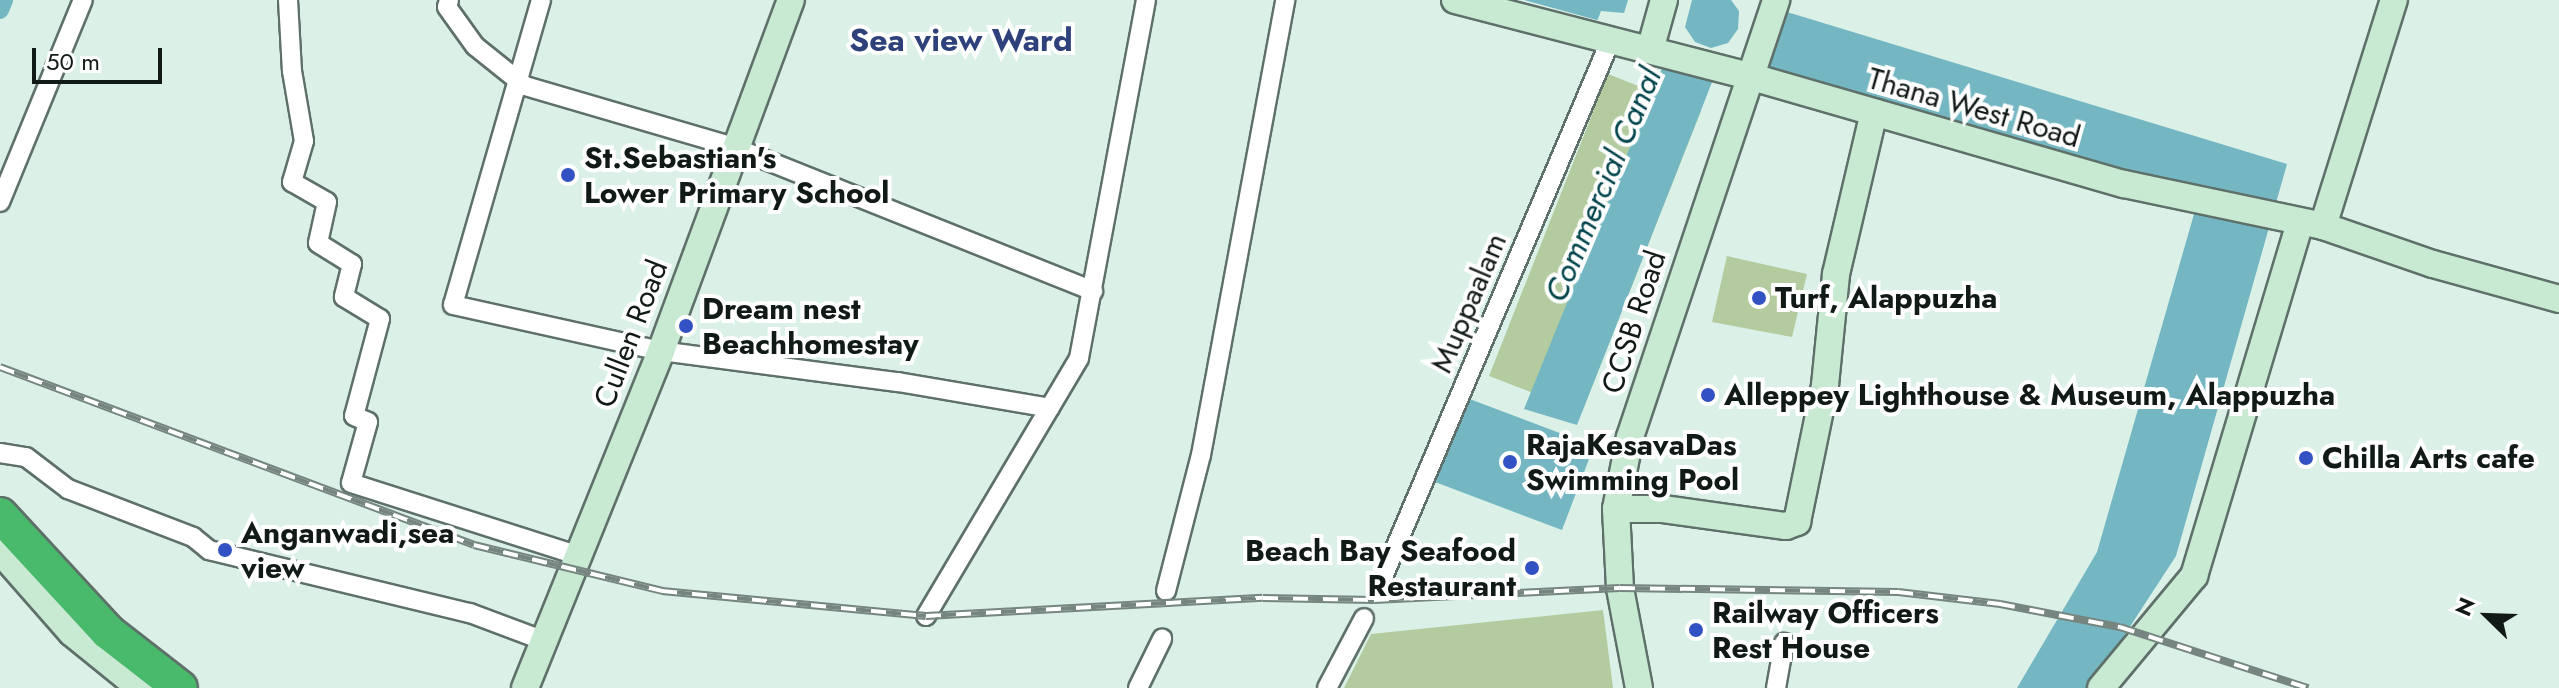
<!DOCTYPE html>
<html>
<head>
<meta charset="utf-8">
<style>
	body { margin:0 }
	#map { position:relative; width:2559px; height:688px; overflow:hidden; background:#dbf1e8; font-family:Jost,sans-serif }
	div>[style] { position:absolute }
	.green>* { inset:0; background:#b3cb9f }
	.water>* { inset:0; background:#74b7c2 }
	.pier>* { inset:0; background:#dbf1e8 }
	.canal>* { height:18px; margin:-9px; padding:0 9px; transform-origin:9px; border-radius:9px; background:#74b7c2 }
	.roads { filter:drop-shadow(2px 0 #5e7069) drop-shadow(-2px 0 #5e7069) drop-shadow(0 2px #5e7069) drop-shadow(0 -2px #5e7069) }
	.street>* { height:18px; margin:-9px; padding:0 9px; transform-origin:9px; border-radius:9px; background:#fff }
	.secondary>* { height:26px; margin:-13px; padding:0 13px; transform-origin:13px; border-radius:13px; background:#c8ead3 }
	.highway>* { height:34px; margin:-17px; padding:0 17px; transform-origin:17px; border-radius:17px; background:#49b96b }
	.rail>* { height:8px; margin-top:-4px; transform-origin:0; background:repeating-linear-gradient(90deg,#fff 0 15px,#76857f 0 30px); box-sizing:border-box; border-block:2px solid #76857f }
	.dots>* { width:22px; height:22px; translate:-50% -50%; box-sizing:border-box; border:4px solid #fff; border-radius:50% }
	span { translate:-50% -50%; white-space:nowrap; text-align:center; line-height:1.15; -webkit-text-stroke:8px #fff; paint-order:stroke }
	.street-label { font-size:30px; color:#121a17 }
	.poi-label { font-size:30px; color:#121a17; font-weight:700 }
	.left { translate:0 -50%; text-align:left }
	.right { translate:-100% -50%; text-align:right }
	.neighbourhood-label { font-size:32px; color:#2e417b; font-weight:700 }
	.water-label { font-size:32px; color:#02444c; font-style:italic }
	.north { position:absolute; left:2447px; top:576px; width:80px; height:80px; -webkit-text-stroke:6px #fff; paint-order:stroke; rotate:293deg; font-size:22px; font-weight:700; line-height:32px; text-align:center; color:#121a17 }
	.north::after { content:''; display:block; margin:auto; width:28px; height:36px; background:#121a17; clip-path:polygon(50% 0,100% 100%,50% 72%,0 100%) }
	.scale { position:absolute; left:32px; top:48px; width:130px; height:36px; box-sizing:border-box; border:4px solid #121a17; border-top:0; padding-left:10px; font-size:24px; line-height:28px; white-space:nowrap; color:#121a17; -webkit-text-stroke:6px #fff; paint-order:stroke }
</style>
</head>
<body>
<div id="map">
	<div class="green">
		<i style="clip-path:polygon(1608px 74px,1701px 111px,1582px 412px,1489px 376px)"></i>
		<i style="clip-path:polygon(1727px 256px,1807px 274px,1792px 337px,1712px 322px)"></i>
		<i style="clip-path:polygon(1603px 610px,1613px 688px,1344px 688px,1371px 634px)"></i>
	</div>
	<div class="water">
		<i style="clip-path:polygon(1524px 0,1748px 0,2287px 164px,2176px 556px,2090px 688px,2017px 688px,2097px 552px,2194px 214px,2192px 192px,1720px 62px,1577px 425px,1524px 409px,1673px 41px)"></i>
		<i style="clip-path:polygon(1459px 395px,1594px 446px,1562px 530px,1427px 479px)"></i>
	</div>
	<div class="pier">
		<i style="clip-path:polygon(1628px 0,1692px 0,1685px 27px,1695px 42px,1711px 48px,1728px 43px,1738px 29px,1739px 11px,1731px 0,1761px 0,1789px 9px,1768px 67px,1773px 69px,1770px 80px,1722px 66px,1716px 82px,1660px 64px,1596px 24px,1601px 11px,1624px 13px)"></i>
	</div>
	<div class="canal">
		<i style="left:0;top:10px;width:11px;rotate:-68deg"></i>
	</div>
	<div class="roads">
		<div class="street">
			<i style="left:288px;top:0;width:71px;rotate:86.8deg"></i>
			<i style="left:292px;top:71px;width:71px;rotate:80.3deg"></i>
			<i style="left:304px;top:141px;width:43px;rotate:106.3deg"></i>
			<i style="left:292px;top:182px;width:40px;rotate:29.7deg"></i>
			<i style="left:327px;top:202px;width:42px;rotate:102.4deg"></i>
			<i style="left:318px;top:243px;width:40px;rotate:32deg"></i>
			<i style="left:352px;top:264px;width:34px;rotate:104deg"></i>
			<i style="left:344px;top:297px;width:42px;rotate:31.4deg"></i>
			<i style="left:380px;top:319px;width:100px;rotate:105deg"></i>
			<i style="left:354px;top:416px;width:15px;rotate:23deg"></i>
			<i style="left:368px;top:422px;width:63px;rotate:105.6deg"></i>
			<i style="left:351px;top:483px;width:236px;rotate:17.7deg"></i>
			<i style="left:449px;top:0;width:7px;rotate:106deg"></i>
			<i style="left:447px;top:7px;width:48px;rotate:54.3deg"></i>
			<i style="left:475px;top:46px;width:64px;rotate:38.7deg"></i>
			<i style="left:525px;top:86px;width:217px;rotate:16.3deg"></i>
			<i style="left:733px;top:147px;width:388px;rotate:21.8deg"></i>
			<i style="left:541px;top:0;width:317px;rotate:106.1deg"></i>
			<i style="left:453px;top:305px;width:213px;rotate:12.5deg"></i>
			<i style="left:661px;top:351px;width:239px;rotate:7.5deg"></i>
			<i style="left:898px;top:382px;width:154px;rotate:9.7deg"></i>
			<i style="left:0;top:202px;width:218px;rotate:-67.7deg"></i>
			<i style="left:0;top:453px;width:26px;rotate:9deg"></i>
			<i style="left:26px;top:457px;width:53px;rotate:37.3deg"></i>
			<i style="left:68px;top:489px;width:134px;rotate:21deg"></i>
			<i style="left:193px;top:537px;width:21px;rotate:39deg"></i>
			<i style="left:209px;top:550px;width:268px;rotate:13.6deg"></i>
			<i style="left:470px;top:613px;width:77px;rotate:20.6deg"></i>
			<i style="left:1380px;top:584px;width:587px;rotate:-67.02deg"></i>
			<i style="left:1166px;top:591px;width:140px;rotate:-75.6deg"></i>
			<i style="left:1201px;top:455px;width:463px;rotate:-79.5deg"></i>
			<i style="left:926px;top:616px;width:300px;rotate:-59.3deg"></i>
			<i style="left:1079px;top:358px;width:364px;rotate:-79.4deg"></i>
			<i style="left:1138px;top:688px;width:55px;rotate:-63.9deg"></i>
			<i style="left:1327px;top:688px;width:79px;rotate:-62.1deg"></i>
			<i style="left:1776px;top:688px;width:46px;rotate:-79.9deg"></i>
		</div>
		<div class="secondary">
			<i style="left:1455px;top:0;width:304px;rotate:14.5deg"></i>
			<i style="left:1749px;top:76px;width:390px;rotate:16.1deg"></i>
			<i style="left:2124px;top:184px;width:203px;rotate:11.9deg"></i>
			<i style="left:2323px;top:226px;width:116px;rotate:19.1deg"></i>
			<i style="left:2433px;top:264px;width:131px;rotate:15.5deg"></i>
			<i style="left:1650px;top:50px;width:52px;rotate:-74.4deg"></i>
			<i style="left:2323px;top:226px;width:237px;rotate:-72.6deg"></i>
			<i style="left:1616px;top:509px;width:47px"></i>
			<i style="left:1663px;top:509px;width:124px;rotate:7.9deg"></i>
			<i style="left:1786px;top:526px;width:12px;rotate:-20deg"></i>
			<i style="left:1797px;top:522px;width:140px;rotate:-78.4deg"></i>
			<i style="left:1825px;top:385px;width:112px;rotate:-84.3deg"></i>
			<i style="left:1836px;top:274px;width:166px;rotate:-76.8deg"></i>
			<i style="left:0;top:551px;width:109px;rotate:48.7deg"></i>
			<i style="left:72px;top:633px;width:87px;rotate:39deg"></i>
			<i style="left:525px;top:688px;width:363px;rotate:-68deg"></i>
			<i style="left:661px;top:351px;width:374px;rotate:-69.7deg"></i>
			<i style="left:1639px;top:688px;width:102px;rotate:-100.8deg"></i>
			<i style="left:1620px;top:588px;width:79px;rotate:-92.9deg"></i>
			<i style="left:1616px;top:509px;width:73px;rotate:-79deg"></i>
			<i style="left:1630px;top:437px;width:461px;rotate:-71.5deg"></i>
			<i style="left:2101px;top:688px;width:146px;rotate:-50.3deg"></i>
			<i style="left:2194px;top:576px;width:369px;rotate:-73.3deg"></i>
		</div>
		<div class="highway">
			<i style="left:0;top:515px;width:159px;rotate:47.3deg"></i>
			<i style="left:108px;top:632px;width:91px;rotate:37.9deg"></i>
		</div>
	</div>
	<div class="rail">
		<i style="left:0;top:367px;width:506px;rotate:20.58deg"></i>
		<i style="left:474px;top:545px;width:194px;rotate:13.7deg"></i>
		<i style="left:662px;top:591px;width:265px;rotate:5.4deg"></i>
		<i style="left:926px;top:616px;width:337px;rotate:-3.1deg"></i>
		<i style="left:1263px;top:598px;width:111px;rotate:1deg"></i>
		<i style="left:1374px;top:600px;width:246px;rotate:-2.8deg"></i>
		<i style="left:1620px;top:588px;width:278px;rotate:0.8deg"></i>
		<i style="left:1898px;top:592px;width:103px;rotate:6.7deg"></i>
		<i style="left:2000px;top:604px;width:122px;rotate:10.9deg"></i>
		<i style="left:2120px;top:627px;width:198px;rotate:18deg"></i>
	</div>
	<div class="dots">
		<i style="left:568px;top:175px;background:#3251c2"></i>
		<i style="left:1759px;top:298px;background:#3251c2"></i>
		<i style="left:686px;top:326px;background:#3251c2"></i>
		<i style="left:1708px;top:395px;background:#3251c2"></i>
		<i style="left:2306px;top:458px;background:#3251c2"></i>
		<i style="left:1510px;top:462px;background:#3251c2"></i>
		<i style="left:225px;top:550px;background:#3251c2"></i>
		<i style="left:1532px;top:568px;background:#3251c2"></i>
		<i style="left:1696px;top:630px;background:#3251c2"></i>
	</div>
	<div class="street-label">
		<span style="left:1974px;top:108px;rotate:16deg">Thana West Road</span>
		<span style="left:1469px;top:303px;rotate:-67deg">Muppaalam</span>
		<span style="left:1634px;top:322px;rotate:-72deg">CCSB Road</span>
		<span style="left:631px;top:334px;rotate:-69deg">Cullen Road</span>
	</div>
	<div class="poi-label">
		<span class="left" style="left:584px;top:175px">St.Sebastian's<br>Lower Primary School</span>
		<span class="left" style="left:1775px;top:298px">Turf, Alappuzha</span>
		<span class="left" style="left:702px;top:326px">Dream nest<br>Beachhomestay</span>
		<span class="left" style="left:1724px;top:395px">Alleppey Lighthouse &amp; Museum, Alappuzha</span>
		<span class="left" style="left:1526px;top:462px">RajaKesavaDas<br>Swimming Pool</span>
		<span class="left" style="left:2322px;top:458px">Chilla Arts cafe</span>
		<span class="left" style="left:241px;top:550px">Anganwadi,sea<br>view</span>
		<span class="right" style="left:1516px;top:568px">Beach Bay Seafood<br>Restaurant</span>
		<span class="left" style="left:1712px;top:630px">Railway Officers<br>Rest House</span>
	</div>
	<div class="neighbourhood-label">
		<span style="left:961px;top:40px">Sea view Ward</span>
	</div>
	<div class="water-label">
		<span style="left:1603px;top:185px;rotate:-67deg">Commercial Canal</span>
	</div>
	<div class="north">N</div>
	<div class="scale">50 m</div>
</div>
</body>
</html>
